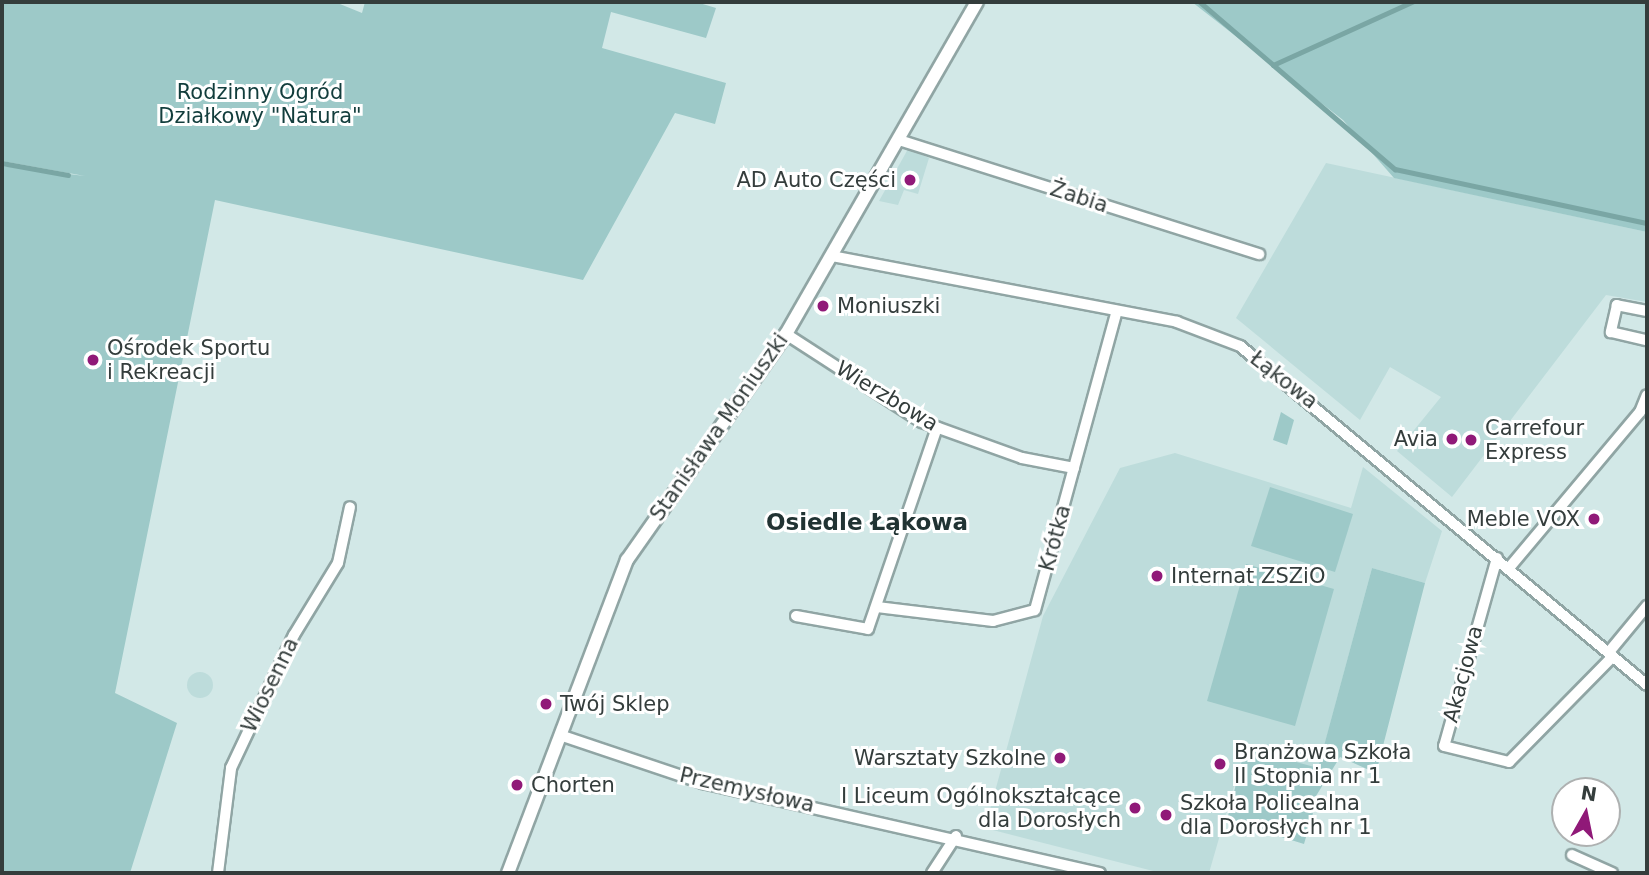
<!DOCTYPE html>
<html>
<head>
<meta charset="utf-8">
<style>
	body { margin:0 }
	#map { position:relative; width:1649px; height:875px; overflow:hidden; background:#d2e8e7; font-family:"DejaVu Sans",sans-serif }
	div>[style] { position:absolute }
	.built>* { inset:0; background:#bddcdb }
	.round { border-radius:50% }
	.green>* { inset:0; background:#9dc9c8 }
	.stream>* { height:4.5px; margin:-2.25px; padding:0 2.25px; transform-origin:2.25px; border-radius:2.25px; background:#7aa6a4 }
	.roads { filter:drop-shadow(2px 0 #90a5a4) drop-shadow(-2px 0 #90a5a4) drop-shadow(0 2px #90a5a4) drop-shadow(0 -2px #90a5a4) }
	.minor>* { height:10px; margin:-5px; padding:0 5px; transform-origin:5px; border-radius:5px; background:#fff }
	.tertiary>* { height:12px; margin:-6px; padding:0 6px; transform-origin:6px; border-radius:6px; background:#fff }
	.dots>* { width:19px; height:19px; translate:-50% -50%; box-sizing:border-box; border:4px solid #fff; border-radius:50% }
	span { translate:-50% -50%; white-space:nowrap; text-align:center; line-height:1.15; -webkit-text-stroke:6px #fff; paint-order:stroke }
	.park-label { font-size:21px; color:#123d3c }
	.poi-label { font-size:21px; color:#343d3c }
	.right { translate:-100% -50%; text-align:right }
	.left { translate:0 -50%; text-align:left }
	.street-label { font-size:21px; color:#343d3c }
	.neighbourhood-label { font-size:23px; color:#213333; font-weight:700 }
	.frame { position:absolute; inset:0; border:4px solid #343d3c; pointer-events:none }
	.north { position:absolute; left:1551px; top:777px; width:70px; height:70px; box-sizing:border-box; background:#fff; border:2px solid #aeb1b1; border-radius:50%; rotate:9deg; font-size:19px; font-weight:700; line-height:28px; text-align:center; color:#343d3c }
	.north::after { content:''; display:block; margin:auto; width:24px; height:32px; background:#901978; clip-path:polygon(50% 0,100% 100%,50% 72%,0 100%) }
</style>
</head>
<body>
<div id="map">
	<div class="built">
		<i style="clip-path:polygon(908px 149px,929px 158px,918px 194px,904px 190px,898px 205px,879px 201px)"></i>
		<i style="clip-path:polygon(1326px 163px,1647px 232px,1647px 302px,1606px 295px,1452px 497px,1397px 451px,1441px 397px,1390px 367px,1360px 420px,1236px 318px)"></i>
		<i style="clip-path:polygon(1175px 453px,1351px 508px,1363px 467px,1442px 531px,1425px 583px,1372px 568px,1318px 769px,1245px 748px,1209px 873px,1161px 873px,985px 828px,1043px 616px,1120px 468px)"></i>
		<i class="round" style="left:187px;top:672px;width:26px;height:26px"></i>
	</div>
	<div class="green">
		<i style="clip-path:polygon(2px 2px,335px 2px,362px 13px,365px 2px,696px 2px,716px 8px,706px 38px,611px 12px,602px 48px,726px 83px,715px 124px,675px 113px,583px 280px,215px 200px,115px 693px,177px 723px,130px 873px,2px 873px,2px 166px,85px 176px,2px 161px)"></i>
		<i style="clip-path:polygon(1192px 2px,1647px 2px,1647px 232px,1394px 178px,1343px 120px)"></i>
		<i style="clip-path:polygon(1281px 412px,1294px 420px,1287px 445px,1273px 440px)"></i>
		<i style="clip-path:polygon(1270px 487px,1353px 514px,1335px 572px,1251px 546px)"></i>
		<i style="clip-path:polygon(1246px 564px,1334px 589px,1295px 726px,1207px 701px)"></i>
		<i style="clip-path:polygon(1372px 568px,1425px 583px,1376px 773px,1340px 757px,1308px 809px,1313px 813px,1304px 844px,1227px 820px,1245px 748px,1318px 768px)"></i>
	</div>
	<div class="stream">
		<i style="left:1200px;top:2px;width:257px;rotate:40.6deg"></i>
		<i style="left:1395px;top:169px;width:258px;rotate:12.1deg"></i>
		<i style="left:1273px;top:65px;width:153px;rotate:-24.4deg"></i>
		<i style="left:2px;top:163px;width:67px;rotate:10.3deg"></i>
	</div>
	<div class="roads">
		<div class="minor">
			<i style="left:899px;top:140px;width:378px;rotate:17.6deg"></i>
			<i style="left:832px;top:256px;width:351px;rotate:10.8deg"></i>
			<i style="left:1177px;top:322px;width:67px;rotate:20.9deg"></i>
			<i style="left:1240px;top:346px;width:530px;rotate:39.79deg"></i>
			<i style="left:1647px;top:311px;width:31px;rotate:-169deg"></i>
			<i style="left:1617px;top:305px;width:28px;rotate:103deg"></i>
			<i style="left:1611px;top:332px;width:37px;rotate:13deg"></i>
			<i style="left:786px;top:334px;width:162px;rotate:32.9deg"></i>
			<i style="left:922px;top:422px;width:106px;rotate:19.8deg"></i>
			<i style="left:1022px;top:458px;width:53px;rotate:10.9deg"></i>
			<i style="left:1497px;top:558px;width:195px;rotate:105.7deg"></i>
			<i style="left:1444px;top:746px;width:67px;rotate:13.8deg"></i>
			<i style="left:1509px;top:762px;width:148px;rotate:-45.5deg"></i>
			<i style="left:1509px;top:568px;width:204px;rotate:-50deg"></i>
			<i style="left:1640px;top:412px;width:18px;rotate:-68deg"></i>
			<i style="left:877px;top:607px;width:117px;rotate:6.9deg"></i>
			<i style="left:993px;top:621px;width:43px;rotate:-14.7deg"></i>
			<i style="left:1035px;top:610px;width:310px;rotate:-74.7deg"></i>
			<i style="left:796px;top:616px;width:73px;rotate:10.2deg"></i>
			<i style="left:868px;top:629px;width:213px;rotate:-71.1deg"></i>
			<i style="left:1609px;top:652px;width:60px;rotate:-50.4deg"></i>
			<i style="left:560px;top:735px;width:151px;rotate:18.6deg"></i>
			<i style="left:703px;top:783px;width:407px;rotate:12.8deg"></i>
			<i style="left:1572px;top:855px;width:44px;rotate:24.2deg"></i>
			<i style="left:218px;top:873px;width:106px;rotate:-82.9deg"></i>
			<i style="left:231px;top:768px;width:147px;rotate:-64.7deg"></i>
			<i style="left:294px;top:635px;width:84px;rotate:-58.6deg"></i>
			<i style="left:338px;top:563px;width:57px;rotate:-77.9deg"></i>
			<i style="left:932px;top:873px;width:44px;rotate:-57deg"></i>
		</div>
		<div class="tertiary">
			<i style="left:508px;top:873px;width:335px;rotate:-69.2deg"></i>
			<i style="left:627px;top:560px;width:276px;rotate:-54.9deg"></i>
			<i style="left:786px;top:334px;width:383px;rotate:-60.1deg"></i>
		</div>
	</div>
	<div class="dots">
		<i style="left:910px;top:180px;background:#901978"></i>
		<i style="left:823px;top:306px;background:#901978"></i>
		<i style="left:93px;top:360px;background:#901978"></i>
		<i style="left:1452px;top:439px;background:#901978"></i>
		<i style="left:1471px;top:440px;background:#901978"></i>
		<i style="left:1594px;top:519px;background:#901978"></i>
		<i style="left:1157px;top:576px;background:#901978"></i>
		<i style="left:546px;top:704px;background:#901978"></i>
		<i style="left:1060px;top:758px;background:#901978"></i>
		<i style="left:1220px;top:764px;background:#901978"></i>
		<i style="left:517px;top:785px;background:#901978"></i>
		<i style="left:1135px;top:808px;background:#901978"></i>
		<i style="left:1166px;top:815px;background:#901978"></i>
	</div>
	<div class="park-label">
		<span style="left:260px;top:104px">Rodzinny Ogród<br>Działkowy "Natura"</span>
	</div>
	<div class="poi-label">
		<span class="right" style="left:896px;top:180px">AD Auto Części</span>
		<span class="left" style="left:837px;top:306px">Moniuszki</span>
		<span class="left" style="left:107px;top:360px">Ośrodek Sportu<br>i Rekreacji</span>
		<span class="left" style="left:1485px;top:440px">Carrefour<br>Express</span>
		<span class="right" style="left:1438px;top:439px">Avia</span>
		<span class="right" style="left:1580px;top:519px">Meble VOX</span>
		<span class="left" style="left:1171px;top:576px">Internat ZSZiO</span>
		<span class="left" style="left:560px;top:704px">Twój Sklep</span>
		<span class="left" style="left:1234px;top:764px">Branżowa Szkoła<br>II Stopnia nr 1</span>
		<span class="right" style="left:1046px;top:758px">Warsztaty Szkolne</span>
		<span class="left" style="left:531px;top:785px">Chorten</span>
		<span class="right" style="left:1121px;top:808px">I Liceum Ogólnokształcące<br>dla Dorosłych</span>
		<span class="left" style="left:1180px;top:815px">Szkoła Policealna<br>dla Dorosłych nr 1</span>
	</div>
	<div class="street-label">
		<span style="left:1079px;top:197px;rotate:18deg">Żabia</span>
		<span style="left:1284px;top:380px;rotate:38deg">Łąkowa</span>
		<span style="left:887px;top:396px;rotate:31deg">Wierzbowa</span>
		<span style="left:719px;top:427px;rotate:-55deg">Stanisława Moniuszki</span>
		<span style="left:1055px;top:538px;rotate:-75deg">Krótka</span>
		<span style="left:1463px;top:674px;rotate:-75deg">Akacjowa</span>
		<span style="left:270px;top:685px;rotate:-64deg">Wiosenna</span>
		<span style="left:747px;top:790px;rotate:13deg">Przemysłowa</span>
	</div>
	<div class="neighbourhood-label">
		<span style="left:867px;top:522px">Osiedle Łąkowa</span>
	</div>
	<div class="frame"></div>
	<div class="north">N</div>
</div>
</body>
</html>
